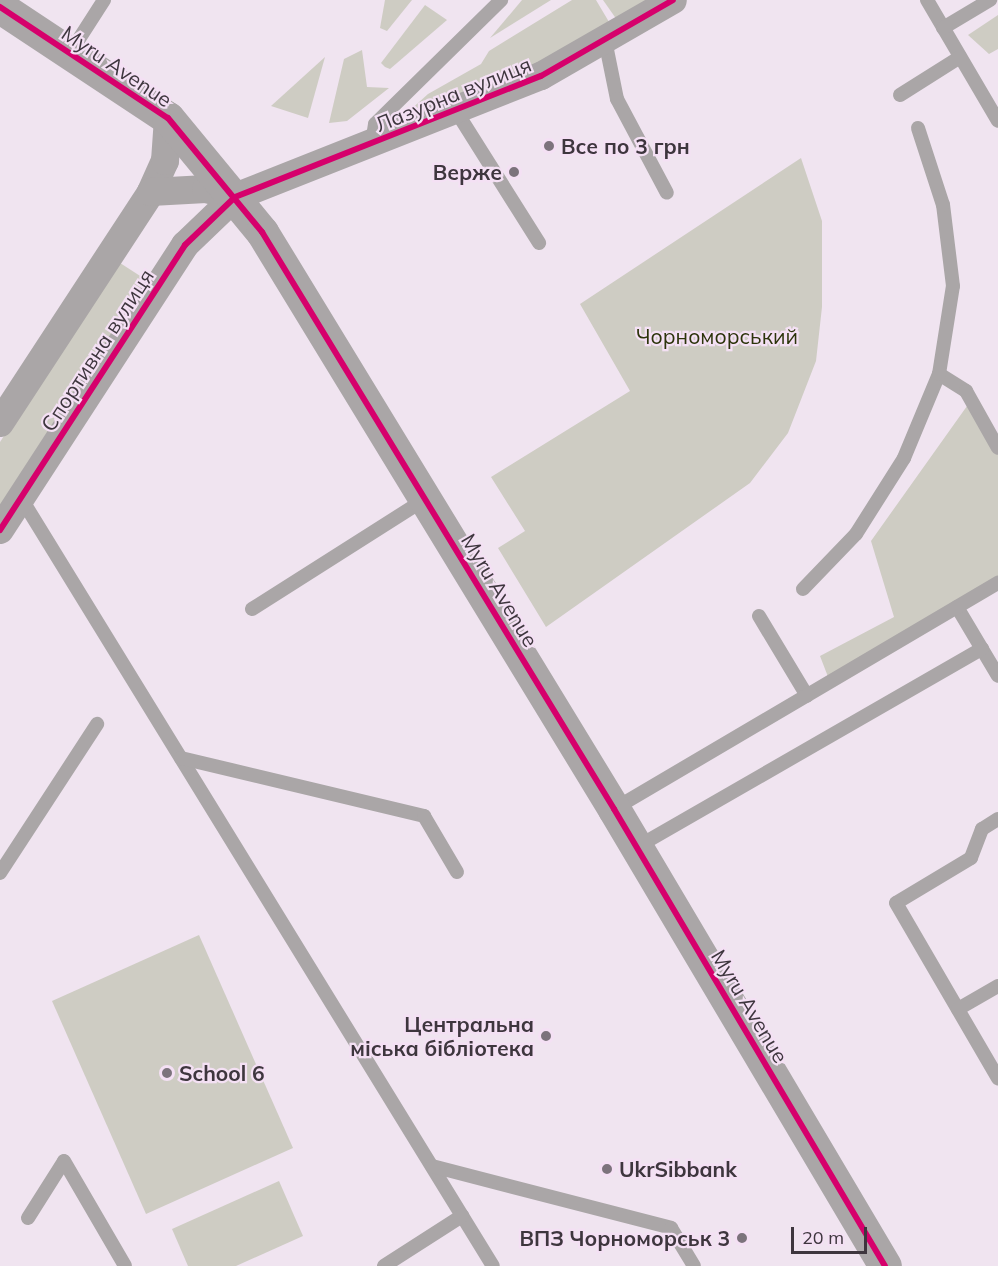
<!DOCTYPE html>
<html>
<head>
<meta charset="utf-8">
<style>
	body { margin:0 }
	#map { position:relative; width:998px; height:1266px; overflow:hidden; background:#f0e4f0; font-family:Mulish,sans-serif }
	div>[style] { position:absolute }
	.green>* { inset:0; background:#ceccc3 }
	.service>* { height:14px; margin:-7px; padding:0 7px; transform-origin:7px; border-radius:7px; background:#aaa6a7 }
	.minor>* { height:28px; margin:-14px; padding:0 14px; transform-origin:14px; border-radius:14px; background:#aaa6a7 }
	.tertiary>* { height:33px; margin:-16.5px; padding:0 16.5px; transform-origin:16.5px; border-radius:16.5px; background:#aaa6a7 }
	.cycleway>* { height:6px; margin:-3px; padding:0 3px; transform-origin:3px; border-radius:3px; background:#d6006c }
	.dots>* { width:16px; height:16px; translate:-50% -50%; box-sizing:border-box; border:3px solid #f4e0f4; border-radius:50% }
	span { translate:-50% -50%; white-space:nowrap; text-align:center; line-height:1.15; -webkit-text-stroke:4.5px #f4e0f4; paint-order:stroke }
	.street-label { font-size:21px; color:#3e363e }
	.poi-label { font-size:21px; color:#3e363e; font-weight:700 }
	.left { translate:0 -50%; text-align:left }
	.right { translate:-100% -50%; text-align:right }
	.park-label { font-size:21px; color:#2c340b }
	.scale { position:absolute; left:791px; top:1227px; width:76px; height:27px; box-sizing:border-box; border:3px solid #3e363e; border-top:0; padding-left:8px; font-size:18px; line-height:21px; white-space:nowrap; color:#3e363e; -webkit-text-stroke:4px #f4e0f4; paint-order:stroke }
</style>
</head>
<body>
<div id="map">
	<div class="green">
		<i style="clip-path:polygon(385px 0,412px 0,387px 31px,380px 28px)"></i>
		<i style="clip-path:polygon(522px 0,551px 0,490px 38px)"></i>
		<i style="clip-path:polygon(572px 0,596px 0,612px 27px,526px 73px,398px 121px,428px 94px,481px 64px,489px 51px)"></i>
		<i style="clip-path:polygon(603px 0,652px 0,617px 20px)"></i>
		<i style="clip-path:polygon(425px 5px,447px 20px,390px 69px,385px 67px,381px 63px)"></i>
		<i style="clip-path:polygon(998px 15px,998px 49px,989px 54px,968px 35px)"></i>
		<i style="clip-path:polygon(362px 50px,367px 87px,389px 88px,347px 121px,329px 123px,344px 59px)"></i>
		<i style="clip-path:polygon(325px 57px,308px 118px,271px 106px)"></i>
		<i style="clip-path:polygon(801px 158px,822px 221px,822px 307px,816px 361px,788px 433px,750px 483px,546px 627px,498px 548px,525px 531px,491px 477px,630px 391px,580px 304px)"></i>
		<i style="clip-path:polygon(117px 261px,151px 283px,0 517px,0 442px)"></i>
		<i style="clip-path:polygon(972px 399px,998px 446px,998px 583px,830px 682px,820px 656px,894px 617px,871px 541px)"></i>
		<i style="clip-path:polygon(199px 935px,293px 1148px,146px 1214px,52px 1001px)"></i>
		<i style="clip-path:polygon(279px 1181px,303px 1236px,236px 1266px,188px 1266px,172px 1229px)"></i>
	</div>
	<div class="service">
		<i style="left:927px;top:0;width:140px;rotate:59.6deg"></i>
		<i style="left:943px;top:28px;width:55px;rotate:-30.8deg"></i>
		<i style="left:605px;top:40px;width:60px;rotate:78.5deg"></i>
		<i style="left:617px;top:99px;width:106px;rotate:62deg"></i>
		<i style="left:70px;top:53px;width:63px;rotate:-57.3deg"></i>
		<i style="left:900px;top:95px;width:71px;rotate:-32.3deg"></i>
		<i style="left:456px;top:111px;width:156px;rotate:57.8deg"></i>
		<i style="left:372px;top:143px;width:19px;rotate:-81deg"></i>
		<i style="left:375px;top:124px;width:177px;rotate:-44.5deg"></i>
		<i style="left:939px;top:374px;width:32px;rotate:32deg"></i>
		<i style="left:966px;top:391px;width:65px;rotate:60.7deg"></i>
		<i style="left:21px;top:498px;width:901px;rotate:58.43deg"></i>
		<i style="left:803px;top:589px;width:76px;rotate:-46.1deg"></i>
		<i style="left:856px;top:534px;width:90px;rotate:-57.7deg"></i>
		<i style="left:904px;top:458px;width:91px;rotate:-67.4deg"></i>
		<i style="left:939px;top:374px;width:89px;rotate:-81deg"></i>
		<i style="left:953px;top:286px;width:82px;rotate:-97deg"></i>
		<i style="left:943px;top:205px;width:81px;rotate:-108deg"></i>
		<i style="left:957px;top:607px;width:80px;rotate:59.3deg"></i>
		<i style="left:252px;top:609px;width:205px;rotate:-32.4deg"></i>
		<i style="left:759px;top:616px;width:93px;rotate:59deg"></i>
		<i style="left:181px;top:758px;width:250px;rotate:13.4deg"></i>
		<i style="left:424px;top:816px;width:65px;rotate:59.5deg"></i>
		<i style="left:614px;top:809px;width:446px;rotate:-30.5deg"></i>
		<i style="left:998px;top:819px;width:19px;rotate:148deg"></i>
		<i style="left:982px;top:829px;width:31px;rotate:111deg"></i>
		<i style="left:971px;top:858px;width:87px;rotate:149deg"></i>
		<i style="left:896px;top:903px;width:203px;rotate:59.8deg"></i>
		<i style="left:637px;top:847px;width:398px;rotate:-29.9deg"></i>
		<i style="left:0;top:873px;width:178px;rotate:-56.9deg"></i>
		<i style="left:958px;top:1009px;width:46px;rotate:-29.9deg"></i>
		<i style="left:432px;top:1166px;width:247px;rotate:14.5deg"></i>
		<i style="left:671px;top:1228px;width:44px;rotate:58.8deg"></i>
		<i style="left:28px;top:1218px;width:67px;rotate:-57.7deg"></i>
		<i style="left:64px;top:1161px;width:121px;rotate:59.8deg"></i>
		<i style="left:384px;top:1266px;width:93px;rotate:-32.7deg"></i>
	</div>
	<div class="minor">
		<i style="left:151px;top:192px;width:34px;rotate:-66deg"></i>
		<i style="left:165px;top:161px;width:43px;rotate:-86deg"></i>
		<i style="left:0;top:423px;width:276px;rotate:-56.8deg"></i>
		<i style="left:151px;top:192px;width:55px;rotate:-3.1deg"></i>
		<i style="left:206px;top:189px;width:30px;rotate:15deg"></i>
		<i style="left:0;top:530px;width:340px;rotate:-57deg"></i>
		<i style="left:185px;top:245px;width:69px;rotate:-43.8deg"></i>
		<i style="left:235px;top:197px;width:329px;rotate:-21.6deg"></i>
		<i style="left:541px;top:76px;width:152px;rotate:-29.9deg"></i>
	</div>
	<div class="tertiary">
		<i style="left:0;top:7px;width:201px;rotate:33.5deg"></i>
		<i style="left:168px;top:118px;width:148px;rotate:50.5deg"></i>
		<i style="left:262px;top:232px;width:676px;rotate:58.61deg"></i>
		<i style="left:614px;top:809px;width:531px;rotate:59.33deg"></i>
	</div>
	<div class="cycleway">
		<i style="left:0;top:7px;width:201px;rotate:33.5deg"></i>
		<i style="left:168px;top:118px;width:148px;rotate:50.5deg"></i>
		<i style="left:262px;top:232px;width:676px;rotate:58.61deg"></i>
		<i style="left:614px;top:809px;width:531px;rotate:59.33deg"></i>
		<i style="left:0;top:530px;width:340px;rotate:-57deg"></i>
		<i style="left:185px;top:245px;width:69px;rotate:-43.8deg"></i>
		<i style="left:235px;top:197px;width:329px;rotate:-21.6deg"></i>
		<i style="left:541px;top:76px;width:152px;rotate:-29.9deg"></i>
	</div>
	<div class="dots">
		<i style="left:549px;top:146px;background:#7c737c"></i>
		<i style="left:514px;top:172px;background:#7c737c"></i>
		<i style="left:546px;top:1036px;background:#7c737c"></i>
		<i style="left:167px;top:1073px;background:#7c737c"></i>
		<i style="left:607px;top:1169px;background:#7c737c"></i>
		<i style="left:742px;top:1238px;background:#7c737c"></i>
	</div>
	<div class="street-label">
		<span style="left:117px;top:66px;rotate:34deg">Myru Avenue</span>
		<span style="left:453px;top:94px;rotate:-22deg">Лазурна вулиця</span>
		<span style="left:97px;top:350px;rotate:-57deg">Спортивна вулиця</span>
		<span style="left:500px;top:590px;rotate:59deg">Myru Avenue</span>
		<span style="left:750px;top:1006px;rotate:59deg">Myru Avenue</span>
	</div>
	<div class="poi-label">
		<span class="left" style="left:561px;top:146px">Все по 3 грн</span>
		<span class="right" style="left:502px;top:172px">Верже</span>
		<span class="right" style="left:534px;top:1036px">Центральна<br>міська бібліотека</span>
		<span class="left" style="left:179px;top:1073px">School 6</span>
		<span class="left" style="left:619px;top:1169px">UkrSibbank</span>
		<span class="right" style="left:730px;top:1238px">ВПЗ Чорноморськ 3</span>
	</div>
	<div class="park-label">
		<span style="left:717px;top:336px">Чорноморський</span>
	</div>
	<div class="scale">20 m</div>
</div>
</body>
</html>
